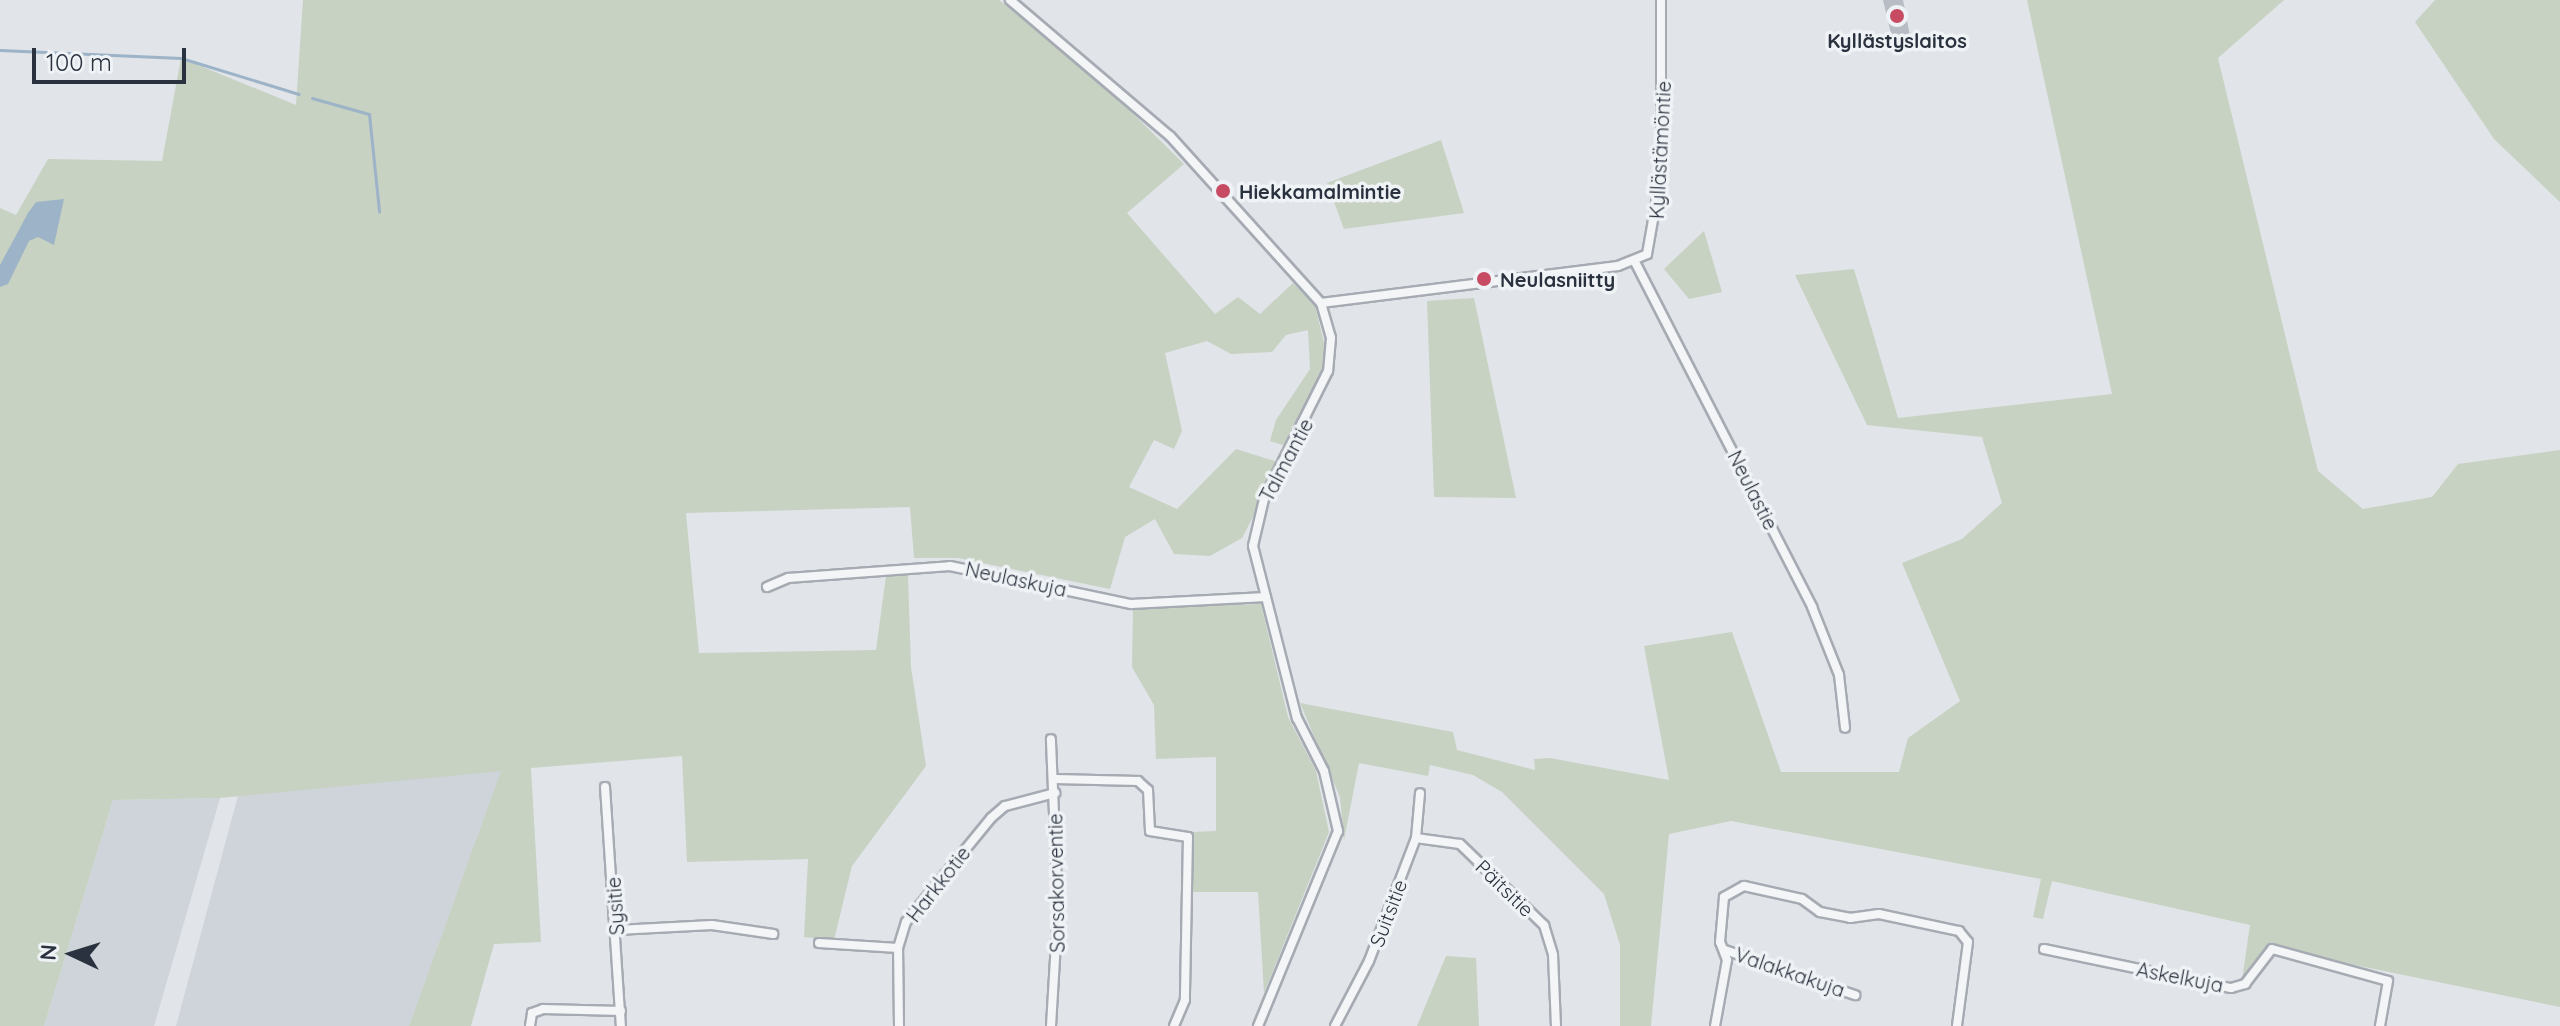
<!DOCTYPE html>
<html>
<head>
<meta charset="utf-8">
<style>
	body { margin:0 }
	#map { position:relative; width:2560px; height:1026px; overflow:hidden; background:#e1e4e9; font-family:Quicksand,sans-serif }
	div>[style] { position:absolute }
	.built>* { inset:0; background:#cfd3da }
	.green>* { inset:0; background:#c7d2c2 }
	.water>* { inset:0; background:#9db3c7 }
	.stream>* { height:3px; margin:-1.5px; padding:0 1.5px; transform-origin:1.5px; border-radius:1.5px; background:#9db3c7 }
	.building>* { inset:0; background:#b8bdc5 }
	.roads { filter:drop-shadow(2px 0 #a6abb3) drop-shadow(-2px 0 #a6abb3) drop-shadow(0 2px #a6abb3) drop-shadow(0 -2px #a6abb3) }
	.street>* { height:8px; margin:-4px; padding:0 4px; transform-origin:4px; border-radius:4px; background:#f3f5f7 }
	.dots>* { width:22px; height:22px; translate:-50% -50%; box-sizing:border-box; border:4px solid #f0f3f6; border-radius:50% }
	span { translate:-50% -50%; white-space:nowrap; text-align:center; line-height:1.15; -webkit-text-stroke:7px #f0f3f6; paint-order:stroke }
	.poi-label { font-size:20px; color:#2a323f; font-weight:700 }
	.left { translate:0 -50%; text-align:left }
	.street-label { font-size:20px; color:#2a323f }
	.north { position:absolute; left:32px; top:914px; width:80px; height:80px; -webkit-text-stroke:6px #f0f3f6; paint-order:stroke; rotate:274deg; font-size:22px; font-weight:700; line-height:32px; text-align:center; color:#2a323f }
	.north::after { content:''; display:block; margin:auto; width:28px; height:36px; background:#2a323f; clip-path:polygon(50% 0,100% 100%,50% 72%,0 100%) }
	.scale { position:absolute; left:32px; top:48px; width:154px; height:36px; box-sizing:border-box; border:4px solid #2a323f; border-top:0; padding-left:10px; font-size:24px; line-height:28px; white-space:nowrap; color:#2a323f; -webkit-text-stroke:6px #f0f3f6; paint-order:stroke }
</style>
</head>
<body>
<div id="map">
	<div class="built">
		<i style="clip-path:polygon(502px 770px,409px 1026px,176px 1026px,239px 792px)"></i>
		<i style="clip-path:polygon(220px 798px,154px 1026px,44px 1026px,113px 800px)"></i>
	</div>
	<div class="green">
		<i style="clip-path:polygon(303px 0,999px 0,1108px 89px,1184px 164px,1127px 213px,1215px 314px,1238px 297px,1260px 314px,1293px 283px,1315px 305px,1327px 356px,1311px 399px,1286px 446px,1270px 441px,1276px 420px,1310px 369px,1308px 330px,1286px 335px,1272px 352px,1231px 354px,1207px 341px,1165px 353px,1182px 431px,1174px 449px,1154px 440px,1129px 487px,1177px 509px,1236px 449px,1281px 463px,1242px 538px,1210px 556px,1174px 554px,1155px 519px,1125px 537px,1110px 589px,958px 558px,914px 558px,910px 507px,686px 513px,699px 653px,876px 650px,886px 576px,908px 575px,911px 667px,926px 766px,852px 866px,834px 940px,804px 937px,808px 859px,687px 862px,682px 756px,531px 768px,541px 942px,494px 944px,471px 1026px,409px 1026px,501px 771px,220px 798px,113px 800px,44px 1026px,0 1026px,0 208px,16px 215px,48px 159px,162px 161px,181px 58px,296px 105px)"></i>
		<i style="clip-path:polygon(2027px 0,2284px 0,2218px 58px,2318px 471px,2363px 509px,2432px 497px,2458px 464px,2560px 450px,2560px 1007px,2267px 947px,2242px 980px,2250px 925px,2052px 881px,2043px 919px,2033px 917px,2041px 879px,1731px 821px,1669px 834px,1651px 1026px,1620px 1026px,1620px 945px,1604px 894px,1502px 792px,1473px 775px,1430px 765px,1428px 776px,1359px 763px,1344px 840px,1340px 797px,1300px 703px,1453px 732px,1457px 750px,1535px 770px,1534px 759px,1550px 758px,1669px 780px,1644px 646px,1732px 632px,1781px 772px,1899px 772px,1908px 738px,1960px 701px,1902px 563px,1962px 539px,2002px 503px,1982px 437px,1867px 425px,1795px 275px,1854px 269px,1898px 418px,2112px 394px)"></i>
		<i style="clip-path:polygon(2435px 0,2560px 0,2560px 202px,2494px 139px,2415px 22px)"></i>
		<i style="clip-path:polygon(1441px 140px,1464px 213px,1344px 229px,1327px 183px)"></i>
		<i style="clip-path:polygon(1704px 231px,1722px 292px,1689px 299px,1664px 269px)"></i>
		<i style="clip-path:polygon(1474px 298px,1516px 498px,1434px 497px,1427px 301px)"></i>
		<i style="clip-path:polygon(1261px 604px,1288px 717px,1316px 771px,1329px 832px,1264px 993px,1258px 892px,1193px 892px,1193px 832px,1216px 831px,1216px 757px,1156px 759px,1154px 705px,1132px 667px,1133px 608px)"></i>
		<i style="clip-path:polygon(1446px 956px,1476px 958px,1479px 1026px,1417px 1026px)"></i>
	</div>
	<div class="water">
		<i style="clip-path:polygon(64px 199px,54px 245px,38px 237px,29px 241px,8px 284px,0 287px,0 265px,28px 213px,36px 202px)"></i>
	</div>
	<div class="stream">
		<i style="left:0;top:50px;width:181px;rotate:2.5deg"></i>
		<i style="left:181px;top:58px;width:123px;rotate:17deg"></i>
		<i style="left:312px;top:98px;width:59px;rotate:15.7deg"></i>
		<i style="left:369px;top:114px;width:98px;rotate:84.1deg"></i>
	</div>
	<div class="building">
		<i style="clip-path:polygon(1883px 0,1903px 0,1912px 46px,1903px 48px,1900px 36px,1892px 38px)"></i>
	</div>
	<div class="roads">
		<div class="street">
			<i style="left:1010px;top:0;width:210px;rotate:40.4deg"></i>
			<i style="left:1170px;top:136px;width:225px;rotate:47.9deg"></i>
			<i style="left:1321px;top:303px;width:36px;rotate:74deg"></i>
			<i style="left:1331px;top:338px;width:33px;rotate:95deg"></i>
			<i style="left:1328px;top:371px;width:143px;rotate:116.6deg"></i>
			<i style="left:1264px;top:499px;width:48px;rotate:103.2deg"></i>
			<i style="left:1253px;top:546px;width:178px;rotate:75.7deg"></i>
			<i style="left:1297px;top:718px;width:59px;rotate:63deg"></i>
			<i style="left:1324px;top:771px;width:62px;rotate:76.9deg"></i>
			<i style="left:1338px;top:831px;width:211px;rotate:112.3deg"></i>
			<i style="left:1635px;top:262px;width:388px;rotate:62.8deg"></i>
			<i style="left:1812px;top:607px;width:73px;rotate:68.3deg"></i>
			<i style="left:1839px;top:675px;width:53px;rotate:83.5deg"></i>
			<i style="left:1321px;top:303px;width:299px;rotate:-7.1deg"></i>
			<i style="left:1618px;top:266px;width:31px;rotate:-22deg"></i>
			<i style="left:1647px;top:254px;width:80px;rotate:-80deg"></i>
			<i style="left:1661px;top:175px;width:175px;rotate:-90deg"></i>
			<i style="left:767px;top:587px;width:23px;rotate:-23deg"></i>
			<i style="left:788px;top:578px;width:162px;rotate:-4.2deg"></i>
			<i style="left:950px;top:566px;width:185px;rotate:11.9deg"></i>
			<i style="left:1131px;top:604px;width:135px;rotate:-3deg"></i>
			<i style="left:1055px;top:779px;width:83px;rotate:1.4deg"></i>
			<i style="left:1138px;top:781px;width:13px;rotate:42deg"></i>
			<i style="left:1148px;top:790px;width:41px;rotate:87.2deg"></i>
			<i style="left:1150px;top:831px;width:38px;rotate:9deg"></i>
			<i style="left:1188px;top:837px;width:163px;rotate:91.1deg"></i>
			<i style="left:1185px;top:1000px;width:28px;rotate:113deg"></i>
			<i style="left:605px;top:787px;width:240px;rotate:86.2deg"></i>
			<i style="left:1416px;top:838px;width:44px;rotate:7.8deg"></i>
			<i style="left:1460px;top:844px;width:117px;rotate:44deg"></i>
			<i style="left:1544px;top:925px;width:31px;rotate:73deg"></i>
			<i style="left:1553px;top:955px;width:71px;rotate:87.6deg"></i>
			<i style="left:617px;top:930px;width:95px;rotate:-3deg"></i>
			<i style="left:712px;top:925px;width:62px;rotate:8.4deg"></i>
			<i style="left:819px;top:943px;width:79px;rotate:3.6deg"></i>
			<i style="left:2044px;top:949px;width:191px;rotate:11.8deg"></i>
			<i style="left:2231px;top:988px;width:15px;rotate:-16deg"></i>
			<i style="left:2245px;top:984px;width:44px;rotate:-52.4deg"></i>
			<i style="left:2272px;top:949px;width:120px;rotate:15.4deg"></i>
			<i style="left:2388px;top:981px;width:46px;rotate:100.1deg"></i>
			<i style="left:1725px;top:950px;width:138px;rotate:19.1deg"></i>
			<i style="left:530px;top:1026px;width:13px;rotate:-81deg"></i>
			<i style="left:532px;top:1013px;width:12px;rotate:-20deg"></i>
			<i style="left:543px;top:1009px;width:78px;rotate:1.5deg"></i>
			<i style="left:899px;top:1026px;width:78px;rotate:-90.7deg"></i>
			<i style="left:898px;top:948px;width:27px;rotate:-73deg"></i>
			<i style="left:906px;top:922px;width:134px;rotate:-50.7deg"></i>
			<i style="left:991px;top:818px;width:18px;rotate:-41deg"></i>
			<i style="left:1005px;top:806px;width:52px;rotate:-14.6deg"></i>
			<i style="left:1051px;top:1026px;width:117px;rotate:-86.6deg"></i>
			<i style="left:1058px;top:909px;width:170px;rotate:-92.4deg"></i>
			<i style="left:1335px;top:1026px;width:73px;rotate:-62.4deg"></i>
			<i style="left:1369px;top:961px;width:132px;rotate:-69.1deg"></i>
			<i style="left:1416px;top:838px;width:45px;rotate:-84.9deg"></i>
			<i style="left:1715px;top:1026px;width:67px;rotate:-79.7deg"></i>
			<i style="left:1727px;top:960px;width:19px;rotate:-111deg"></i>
			<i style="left:1720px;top:942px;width:45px;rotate:-84.9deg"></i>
			<i style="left:1724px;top:897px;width:23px;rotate:-29deg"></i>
			<i style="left:1744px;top:886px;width:59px;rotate:12.6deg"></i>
			<i style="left:1802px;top:899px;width:22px;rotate:36deg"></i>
			<i style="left:1820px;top:912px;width:31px;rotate:11deg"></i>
			<i style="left:1850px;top:918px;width:29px;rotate:-8deg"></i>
			<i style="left:1879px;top:914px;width:82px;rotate:12deg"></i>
			<i style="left:1959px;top:931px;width:14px;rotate:51deg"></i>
			<i style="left:1968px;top:942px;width:85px;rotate:97.5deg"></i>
		</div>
	</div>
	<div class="dots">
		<i style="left:1897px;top:16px;background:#c74c63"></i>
		<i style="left:1223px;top:191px;background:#c74c63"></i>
		<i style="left:1484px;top:279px;background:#c74c63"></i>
	</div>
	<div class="poi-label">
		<span style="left:1897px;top:40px">Kyllästyslaitos</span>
		<span class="left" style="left:1239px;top:191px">Hiekkamalmintie</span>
		<span class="left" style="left:1500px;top:279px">Neulasniitty</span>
	</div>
	<div class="street-label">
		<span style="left:1660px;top:150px;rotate:-87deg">Kyllästämöntie</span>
		<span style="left:1286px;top:460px;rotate:-62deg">Talmantie</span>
		<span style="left:1753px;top:490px;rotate:63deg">Neulastie</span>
		<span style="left:1016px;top:579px;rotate:12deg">Neulaskuja</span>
		<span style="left:1056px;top:883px;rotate:-91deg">Sorsakorventie</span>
		<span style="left:938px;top:884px;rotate:-52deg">Harkkotie</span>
		<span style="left:1505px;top:888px;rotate:44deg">Päitsitie</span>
		<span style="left:615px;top:906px;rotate:-94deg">Sysitie</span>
		<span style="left:1388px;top:913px;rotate:-69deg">Suitsitie</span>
		<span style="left:1790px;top:972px;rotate:19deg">Valakkakuja</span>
		<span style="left:2180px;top:977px;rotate:11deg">Askelkuja</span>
	</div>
	<div class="north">N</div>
	<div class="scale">100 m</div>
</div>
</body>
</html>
